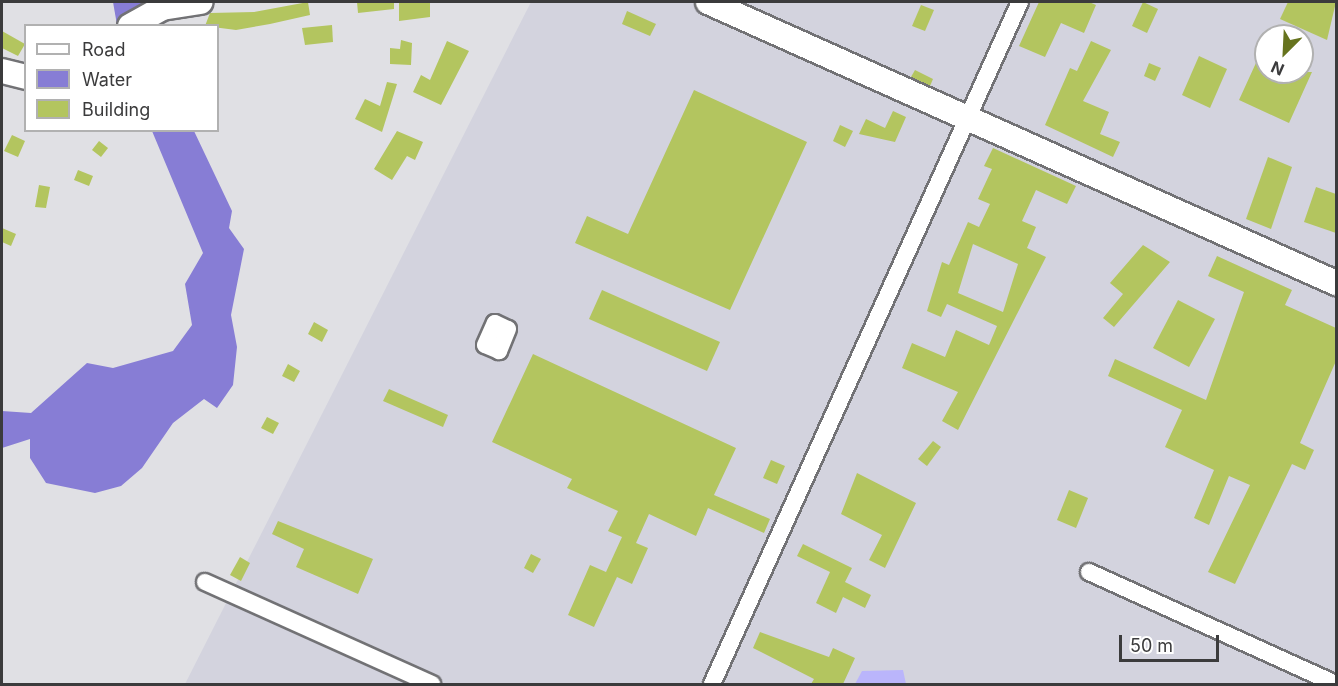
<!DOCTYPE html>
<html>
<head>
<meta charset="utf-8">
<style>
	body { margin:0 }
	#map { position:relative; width:1338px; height:686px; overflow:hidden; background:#e0e0e4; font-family:Inter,sans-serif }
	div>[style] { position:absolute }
	.built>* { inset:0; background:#d3d3de }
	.green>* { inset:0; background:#bab5fb }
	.water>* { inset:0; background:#877dd5 }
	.building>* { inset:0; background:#b3c55f }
	.roads { filter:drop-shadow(2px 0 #727275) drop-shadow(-2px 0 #727275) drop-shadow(0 2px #727275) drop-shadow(0 -2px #727275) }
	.minor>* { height:16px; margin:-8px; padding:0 8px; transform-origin:8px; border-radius:8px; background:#fff }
	.highway>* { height:24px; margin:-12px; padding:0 12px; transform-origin:12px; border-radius:12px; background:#fff }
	span { translate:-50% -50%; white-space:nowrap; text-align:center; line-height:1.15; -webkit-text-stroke:4.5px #fff; paint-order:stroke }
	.frame { position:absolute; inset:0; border:3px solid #3b3b3c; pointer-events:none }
	.legend { position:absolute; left:24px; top:24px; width:195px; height:108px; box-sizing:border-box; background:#fff; border:2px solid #b1b1b1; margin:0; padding:8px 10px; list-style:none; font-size:18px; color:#3b3b3c }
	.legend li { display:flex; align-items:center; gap:12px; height:30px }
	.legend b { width:30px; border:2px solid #b1b1b1 }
	.north { position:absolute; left:1254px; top:24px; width:60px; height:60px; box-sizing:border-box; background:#fff; border:2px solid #b1b1b1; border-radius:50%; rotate:204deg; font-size:16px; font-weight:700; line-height:24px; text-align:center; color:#3b3b3c }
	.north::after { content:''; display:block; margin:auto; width:21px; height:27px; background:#66731e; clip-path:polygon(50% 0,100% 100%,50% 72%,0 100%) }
	.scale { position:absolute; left:1119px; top:635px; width:100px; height:27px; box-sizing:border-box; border:3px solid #3b3b3c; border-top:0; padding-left:8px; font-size:18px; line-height:21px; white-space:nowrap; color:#3b3b3c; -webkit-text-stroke:4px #fff; paint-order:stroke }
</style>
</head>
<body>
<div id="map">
	<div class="built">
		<i style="clip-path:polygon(evenodd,531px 2px,1336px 2px,1336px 684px,185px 684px,531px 2px,1266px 36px,1302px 36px,1302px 72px,1266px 72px,1266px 36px)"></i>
	</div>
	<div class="green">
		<i style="clip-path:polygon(903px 670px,906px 684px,855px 684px,862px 671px)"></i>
	</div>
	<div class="water">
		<i style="clip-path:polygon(113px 2px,142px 2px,149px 25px,117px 25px)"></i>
		<i style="clip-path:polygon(152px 131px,194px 131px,232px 211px,229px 228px,244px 249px,231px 315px,237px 347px,233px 385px,217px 408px,204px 399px,173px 423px,142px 468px,121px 486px,95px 493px,46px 483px,30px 458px,30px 439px,2px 448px,2px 411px,31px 413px,87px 363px,113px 368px,173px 351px,192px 325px,185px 284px,203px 253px)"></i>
	</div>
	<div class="building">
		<i style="clip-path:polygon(308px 2px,310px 15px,270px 24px,236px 30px,205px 26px,210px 13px,254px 12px)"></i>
		<i style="clip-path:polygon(357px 2px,394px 2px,394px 9px,358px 13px)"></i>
		<i style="clip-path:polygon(399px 2px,430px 2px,430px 17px,399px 21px)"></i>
		<i style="clip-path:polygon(1039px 2px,1089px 2px,1096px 5px,1084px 33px,1061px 23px,1045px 57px,1019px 46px)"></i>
		<i style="clip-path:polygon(1143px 2px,1158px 9px,1147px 33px,1132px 26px)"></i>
		<i style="clip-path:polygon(1288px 2px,1336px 2px,1327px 40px,1280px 19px)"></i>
		<i style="clip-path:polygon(921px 5px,934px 10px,925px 31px,912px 26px)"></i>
		<i style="clip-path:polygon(627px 11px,656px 24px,650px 36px,622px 24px)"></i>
		<i style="clip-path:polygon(332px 25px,333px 42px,305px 45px,302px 28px)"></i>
		<i style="clip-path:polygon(2px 31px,25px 44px,18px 56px,2px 48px)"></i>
		<i style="clip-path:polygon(401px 40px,412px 43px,411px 65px,390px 64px,390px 48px,400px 49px)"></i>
		<i style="clip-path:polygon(447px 41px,469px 51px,441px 105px,413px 92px,421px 75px,430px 80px)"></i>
		<i style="clip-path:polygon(1091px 41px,1111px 50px,1083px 101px,1109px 112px,1100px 134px,1120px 142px,1113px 157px,1045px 125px,1070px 68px,1077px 71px)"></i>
		<i style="clip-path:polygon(1266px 41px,1266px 72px,1312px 72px,1289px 123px,1239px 100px)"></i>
		<i style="clip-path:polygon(1199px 56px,1227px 69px,1210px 108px,1182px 95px)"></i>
		<i style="clip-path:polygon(1149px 63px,1161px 68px,1155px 81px,1144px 76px)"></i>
		<i style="clip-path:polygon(915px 70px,933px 79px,930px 86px,911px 77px)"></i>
		<i style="clip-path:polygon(387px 82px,397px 84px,382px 132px,355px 119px,365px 99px,380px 106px)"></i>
		<i style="clip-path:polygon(694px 90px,807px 142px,730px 310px,575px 243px,587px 216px,628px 234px)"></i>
		<i style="clip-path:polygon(893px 111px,906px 117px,895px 142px,859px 134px,866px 119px,885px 128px)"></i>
		<i style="clip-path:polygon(840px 125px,853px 131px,845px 147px,833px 141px)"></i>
		<i style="clip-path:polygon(397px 131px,423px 142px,415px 160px,407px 156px,392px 180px,374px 169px)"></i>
		<i style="clip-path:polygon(12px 135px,25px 141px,18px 157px,4px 151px)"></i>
		<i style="clip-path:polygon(99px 141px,108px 148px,101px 157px,92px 150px)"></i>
		<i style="clip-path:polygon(evenodd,993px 148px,1076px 186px,1067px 204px,1036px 190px,1022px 221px,1036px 227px,1027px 248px,1046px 257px,958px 430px,942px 421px,958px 392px,902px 368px,912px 343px,945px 357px,956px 330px,989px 345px,997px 326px,947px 304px,941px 317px,927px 311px,942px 262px,949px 265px,968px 222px,979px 227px,990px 204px,978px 199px,992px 169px,984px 166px,993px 148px,973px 244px,1018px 264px,1003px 312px,958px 293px,973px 244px)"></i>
		<i style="clip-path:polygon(1268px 157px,1292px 167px,1271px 229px,1246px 219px)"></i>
		<i style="clip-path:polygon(78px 170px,93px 176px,89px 186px,74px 180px)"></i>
		<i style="clip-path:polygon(39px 185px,50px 187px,46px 208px,35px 207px)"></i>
		<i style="clip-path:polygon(1316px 187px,1336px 194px,1336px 233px,1304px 222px)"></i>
		<i style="clip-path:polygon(2px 228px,16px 234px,11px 246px,2px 242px)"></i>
		<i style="clip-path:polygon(1143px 245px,1170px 262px,1114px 327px,1103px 318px,1123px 294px,1110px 283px)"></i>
		<i style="clip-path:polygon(1217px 256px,1292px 290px,1285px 305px,1336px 328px,1336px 361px,1300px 443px,1314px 450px,1305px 470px,1292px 464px,1235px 584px,1208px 572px,1250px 485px,1229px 476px,1209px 525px,1194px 518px,1214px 470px,1165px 447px,1182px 410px,1108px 376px,1115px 359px,1206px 400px,1244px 292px,1208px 276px)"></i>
		<i style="clip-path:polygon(602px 290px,720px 342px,707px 371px,589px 319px)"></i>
		<i style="clip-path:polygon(1178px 300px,1215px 319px,1189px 367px,1153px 348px)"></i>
		<i style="clip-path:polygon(314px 322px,328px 330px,322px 342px,308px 334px)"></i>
		<i style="clip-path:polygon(533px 354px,736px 448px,714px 495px,770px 519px,764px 533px,708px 508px,696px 536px,649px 514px,636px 543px,648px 548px,632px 584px,617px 577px,594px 627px,568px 615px,590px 565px,606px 572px,622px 537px,608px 531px,618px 511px,567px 488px,572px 479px,492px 442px)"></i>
		<i style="clip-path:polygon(288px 364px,300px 371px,294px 382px,282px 376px)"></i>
		<i style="clip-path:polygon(389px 389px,448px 415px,443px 427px,383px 401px)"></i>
		<i style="clip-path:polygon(267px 417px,279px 423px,273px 434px,261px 428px)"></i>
		<i style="clip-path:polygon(933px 441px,941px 447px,927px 466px,918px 459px)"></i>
		<i style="clip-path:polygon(771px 460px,785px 466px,777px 484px,763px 478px)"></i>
		<i style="clip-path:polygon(857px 473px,916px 503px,885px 568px,869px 560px,882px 535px,841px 514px)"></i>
		<i style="clip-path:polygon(1069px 490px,1088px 498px,1076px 528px,1057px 520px)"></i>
		<i style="clip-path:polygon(278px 521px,373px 559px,358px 594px,296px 567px,304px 549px,272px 534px)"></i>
		<i style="clip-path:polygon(803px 544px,852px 568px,845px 582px,871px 595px,865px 608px,843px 597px,836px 613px,816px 603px,830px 572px,797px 556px)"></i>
		<i style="clip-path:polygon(531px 554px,541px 559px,533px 573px,524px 568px)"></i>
		<i style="clip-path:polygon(240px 557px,250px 563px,241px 581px,230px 575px)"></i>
		<i style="clip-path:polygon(760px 632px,829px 657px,833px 648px,855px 658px,843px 684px,811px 684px,814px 679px,753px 648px)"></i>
	</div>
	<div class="roads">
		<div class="minor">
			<i style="left:495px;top:323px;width:14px;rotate:25deg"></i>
			<i style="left:508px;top:329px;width:24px;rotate:112deg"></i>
			<i style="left:499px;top:351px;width:15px;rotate:-157deg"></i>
			<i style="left:485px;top:345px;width:24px;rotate:-66deg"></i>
			<i style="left:1089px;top:572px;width:271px;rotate:24.4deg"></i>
			<i style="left:205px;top:582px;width:249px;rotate:24.2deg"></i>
			<i style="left:712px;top:684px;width:748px;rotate:-65.7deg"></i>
		</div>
		<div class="highway">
			<i style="left:708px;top:2px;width:688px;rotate:24.11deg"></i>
			<i style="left:130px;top:26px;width:37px;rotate:-29deg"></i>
			<i style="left:162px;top:8px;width:39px;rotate:-9deg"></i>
			<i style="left:2px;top:71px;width:25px;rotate:14deg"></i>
		</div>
	</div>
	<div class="frame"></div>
	<ul class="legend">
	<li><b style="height:8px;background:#fff"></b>Road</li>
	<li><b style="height:16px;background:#877dd5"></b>Water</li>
	<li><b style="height:16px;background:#b3c55f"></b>Building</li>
	</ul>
	<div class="north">N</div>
	<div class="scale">50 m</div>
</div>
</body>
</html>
